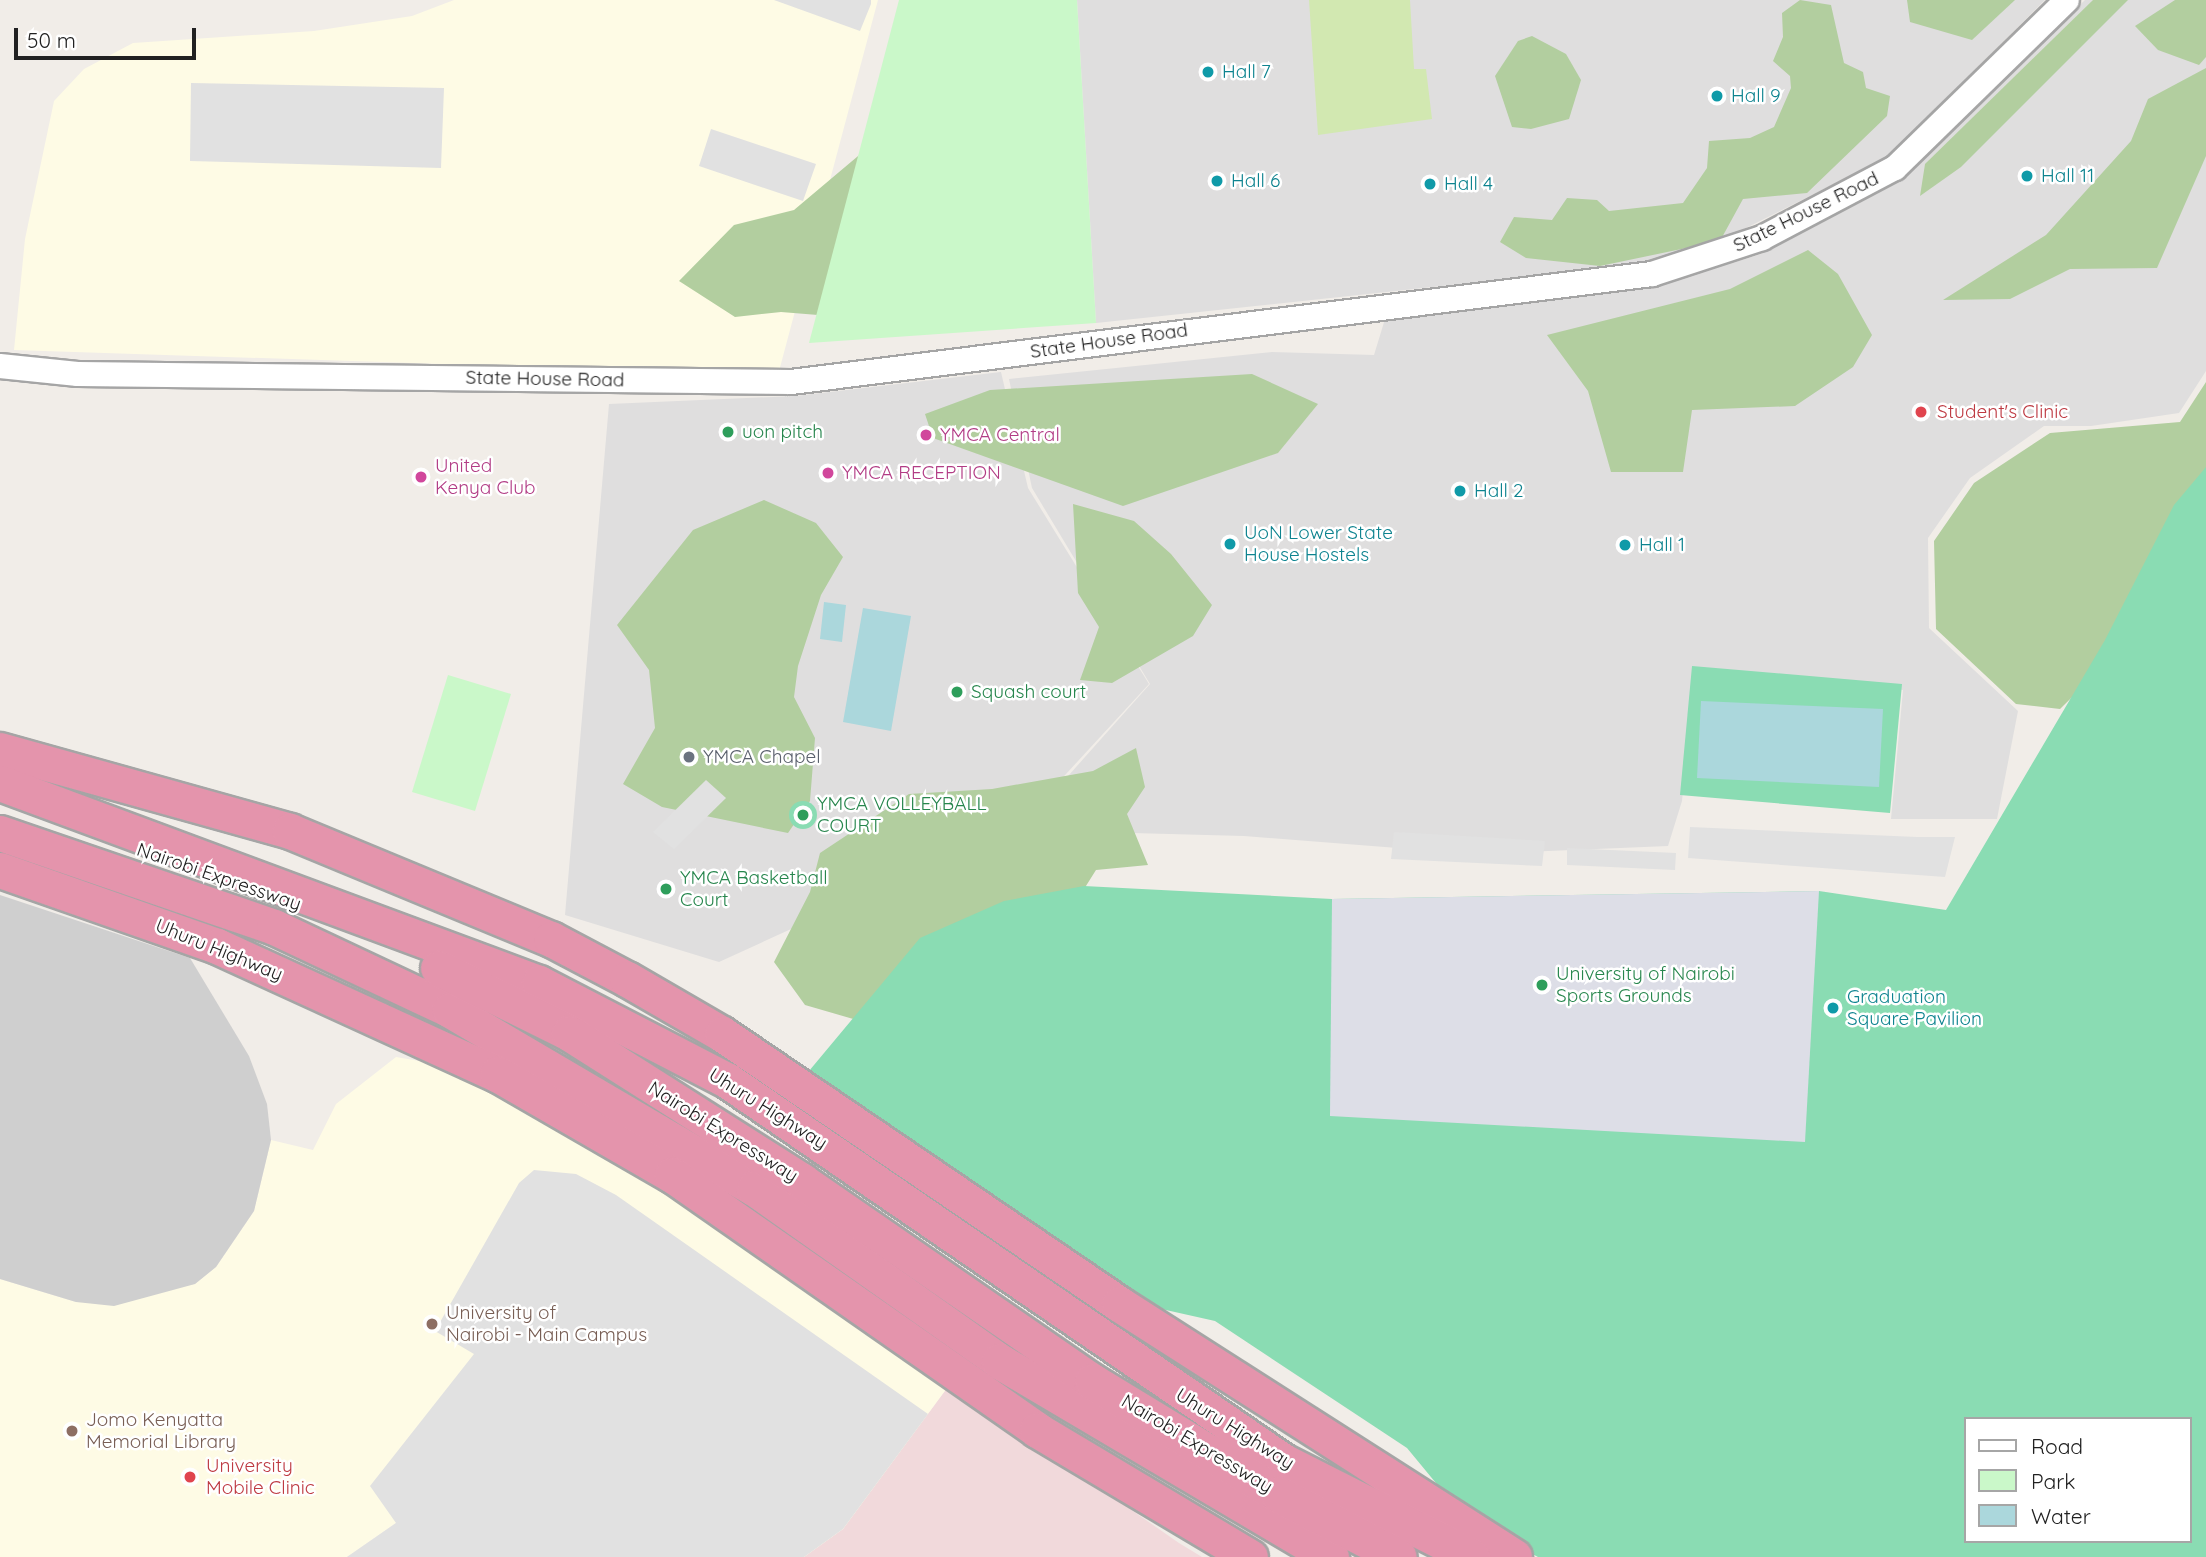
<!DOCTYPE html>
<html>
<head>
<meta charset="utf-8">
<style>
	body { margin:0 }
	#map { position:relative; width:2206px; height:1557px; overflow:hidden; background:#f1ede8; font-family:Quicksand,sans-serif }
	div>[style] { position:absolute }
	.residential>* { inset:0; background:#dfdede }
	.commercial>* { inset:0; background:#f1d9db }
	.education>* { inset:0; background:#fefbe5 }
	.religious>* { inset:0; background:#cfcfcf }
	.grass>* { inset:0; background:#d2e8b1 }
	.forest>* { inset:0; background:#b2ce9f }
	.park>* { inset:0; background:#caf8c9 }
	.pitch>* { inset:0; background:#8adcb3 }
	.round { border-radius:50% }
	.parking>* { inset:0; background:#e1e1e1 }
	.plaza>* { inset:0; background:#dddee7 }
	.water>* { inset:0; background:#abd7dc }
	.roads { filter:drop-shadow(2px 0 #a5a5a5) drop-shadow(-2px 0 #a5a5a5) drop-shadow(0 2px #a5a5a5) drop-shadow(0 -2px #a5a5a5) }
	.minor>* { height:24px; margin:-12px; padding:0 12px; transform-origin:12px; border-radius:12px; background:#fff }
	.highway>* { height:35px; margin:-17.5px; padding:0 17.5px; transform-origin:17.5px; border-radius:17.5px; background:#e494ac }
	.dots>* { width:19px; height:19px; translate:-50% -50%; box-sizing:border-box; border:4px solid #fff; border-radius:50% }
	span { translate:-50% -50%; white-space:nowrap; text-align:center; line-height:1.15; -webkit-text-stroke:5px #fff; paint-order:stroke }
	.culture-label { font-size:19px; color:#0d838f }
	.left { translate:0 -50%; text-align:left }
	.street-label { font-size:19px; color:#212121 }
	.health-label { font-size:19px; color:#be3a42 }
	.leisure-label { font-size:19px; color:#27864d }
	.hotel-label { font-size:19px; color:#b23c85 }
	.worship-label { font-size:19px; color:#5b616d }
	.education-label { font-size:19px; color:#785e54 }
	.legend { position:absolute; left:1964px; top:1417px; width:228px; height:126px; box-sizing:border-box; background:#fff; border:2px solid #a6a6a6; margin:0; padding:9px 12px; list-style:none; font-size:21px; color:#212121 }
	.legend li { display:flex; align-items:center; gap:14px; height:35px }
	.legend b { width:35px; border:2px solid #a6a6a6 }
	.scale { position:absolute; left:14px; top:28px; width:182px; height:32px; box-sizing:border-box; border:4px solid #212121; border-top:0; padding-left:9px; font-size:21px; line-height:24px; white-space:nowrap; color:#212121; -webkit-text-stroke:5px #fff; paint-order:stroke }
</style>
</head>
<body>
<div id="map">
	<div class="residential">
		<i style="clip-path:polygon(1077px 0,2045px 0,1886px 158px,1742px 230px,1648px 264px,1096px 323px)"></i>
		<i style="clip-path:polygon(2085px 0,2206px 0,2206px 371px,2179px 413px,2091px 426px,2044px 426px,1970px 478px,1928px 538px,1929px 628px,2018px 711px,1997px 819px,1891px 819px,1903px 690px,1694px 673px,1682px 801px,1668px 846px,1474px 854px,1244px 836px,1020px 830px,1150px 684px,1032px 488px,1009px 379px,1272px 352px,1374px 355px,1385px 319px,1653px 287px,1761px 254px,1900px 181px)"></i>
		<i style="clip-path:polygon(1001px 372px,1028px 488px,1149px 684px,1019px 825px,719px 962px,565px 915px,609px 404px,795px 396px)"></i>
	</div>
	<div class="commercial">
		<i style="clip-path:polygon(950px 1384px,1179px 1543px,1202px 1557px,804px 1557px,843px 1529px)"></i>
	</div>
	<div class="education">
		<i style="clip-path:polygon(454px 0,878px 0,778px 375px,14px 350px,25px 239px,54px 101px,84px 69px,133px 43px,314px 31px,412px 16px)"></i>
		<i style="clip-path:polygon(396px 1057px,443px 1065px,557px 1118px,950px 1384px,843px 1529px,804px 1557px,396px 1523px,347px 1557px,0 1557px,0 1279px,76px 1302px,195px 1284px,216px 1267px,254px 1211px,271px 1140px,313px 1150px,336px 1104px)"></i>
	</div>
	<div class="religious">
		<i style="clip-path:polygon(0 895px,190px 958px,249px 1056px,267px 1104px,271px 1140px,254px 1211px,216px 1267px,195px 1284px,114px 1306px,76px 1302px,0 1279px)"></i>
	</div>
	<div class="grass">
		<i style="clip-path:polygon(1309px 0,1410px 0,1414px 69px,1426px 69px,1432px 119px,1318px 135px)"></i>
	</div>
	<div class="forest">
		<i style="clip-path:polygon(1800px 0,1831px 5px,1844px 63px,1863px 72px,1866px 88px,1890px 96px,1887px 116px,1807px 193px,1743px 199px,1720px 241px,1600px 266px,1526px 258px,1500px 242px,1514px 217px,1552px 220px,1567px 198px,1597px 200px,1609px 211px,1683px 203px,1707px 168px,1709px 141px,1750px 138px,1774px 127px,1791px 88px,1790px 76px,1773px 61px,1783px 37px,1782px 13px)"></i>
		<i style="clip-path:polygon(1907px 0,2015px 0,1972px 40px,1910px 22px)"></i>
		<i style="clip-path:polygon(2093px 0,2128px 0,1961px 167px,1920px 196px,1925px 164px)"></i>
		<i style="clip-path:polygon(2175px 0,2206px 0,2206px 57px,2199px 65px,2158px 50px,2135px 26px)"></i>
		<i style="clip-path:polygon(1532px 36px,1566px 54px,1581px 80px,1569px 119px,1531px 129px,1512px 127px,1495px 76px,1518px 41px)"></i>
		<i style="clip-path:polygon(2206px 68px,2206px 156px,2157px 268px,2070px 269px,2010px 299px,1943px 300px,2046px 235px,2131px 141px,2148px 99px)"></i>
		<i style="clip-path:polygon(864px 151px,892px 321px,781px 312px,735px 317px,679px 281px,734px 225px,794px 210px)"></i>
		<i style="clip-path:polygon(1808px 250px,1838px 274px,1872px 335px,1853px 367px,1795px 406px,1692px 410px,1683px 472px,1611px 472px,1588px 391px,1547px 335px,1730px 289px)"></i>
		<i style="clip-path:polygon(1252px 374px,1318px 404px,1278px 453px,1123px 506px,933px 438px,925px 414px,990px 390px)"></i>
		<i style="clip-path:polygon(2206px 382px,2206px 503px,2131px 639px,2060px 709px,2016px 704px,1936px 629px,1934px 541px,1974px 483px,2050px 433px,2180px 422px)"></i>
		<i style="clip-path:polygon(764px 500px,816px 523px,843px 557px,821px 595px,798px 666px,794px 697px,815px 738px,810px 801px,788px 833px,662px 807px,623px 784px,655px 728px,649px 670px,617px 625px,693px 530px)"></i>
		<i style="clip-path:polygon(1073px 504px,1134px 521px,1171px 554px,1212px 605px,1193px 636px,1112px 683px,1080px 680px,1099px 627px,1078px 593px)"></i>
		<i style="clip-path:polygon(1136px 748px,1145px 787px,1127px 814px,1148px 865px,1096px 870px,1074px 905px,867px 1023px,805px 1005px,774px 962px,810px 892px,820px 853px,909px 794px,992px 789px,1093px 771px)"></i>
	</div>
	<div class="park">
		<i style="clip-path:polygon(899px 0,1077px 0,1096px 323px,809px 343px)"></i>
		<i style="clip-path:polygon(448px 675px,511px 694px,475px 811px,412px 792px)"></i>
	</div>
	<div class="pitch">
		<i style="clip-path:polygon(evenodd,2206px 467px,2206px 1557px,1538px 1557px,1464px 1517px,1407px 1448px,1215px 1321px,1157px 1308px,1113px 1286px,809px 1071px,920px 938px,1004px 901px,1084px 886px,1332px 899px,1819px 891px,1946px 910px,2105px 640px,2174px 505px,2206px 467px,1966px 1419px,2190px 1419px,2190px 1541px,1966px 1541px,1966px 1419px)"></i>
		<i style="clip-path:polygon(1692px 666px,1902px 684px,1890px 813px,1680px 795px)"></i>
		<i class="round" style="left:789px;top:801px;width:28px;height:28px"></i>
	</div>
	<div class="parking">
		<i style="clip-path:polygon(774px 0,871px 0,871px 4px,860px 31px)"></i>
		<i style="clip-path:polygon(191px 83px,444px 88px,441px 168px,190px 161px)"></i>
		<i style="clip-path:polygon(711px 129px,816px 164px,803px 201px,699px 166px)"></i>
		<i style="clip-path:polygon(706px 780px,726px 798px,674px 849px,653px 832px)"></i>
		<i style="clip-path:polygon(1690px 827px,1917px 837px,1955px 837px,1945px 877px,1688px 858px)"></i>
		<i style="clip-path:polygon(1394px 832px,1545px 841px,1542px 866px,1391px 859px)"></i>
		<i style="clip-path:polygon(1567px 848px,1676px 853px,1675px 870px,1567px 865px)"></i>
		<i style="clip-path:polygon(534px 1170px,576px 1174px,616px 1195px,928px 1414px,843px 1529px,804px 1557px,347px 1557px,396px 1523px,370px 1486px,474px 1354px,435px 1331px,519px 1183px)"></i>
	</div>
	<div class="plaza">
		<i style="clip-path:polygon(1819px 891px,1805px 1142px,1330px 1116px,1332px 899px)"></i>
	</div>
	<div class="water">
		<i style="clip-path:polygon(824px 602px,846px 605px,842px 642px,820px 639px)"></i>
		<i style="clip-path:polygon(863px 608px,911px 616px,891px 731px,843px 722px)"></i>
		<i style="clip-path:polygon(1701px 701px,1883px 709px,1879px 787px,1697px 778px)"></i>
	</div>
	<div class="roads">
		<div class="minor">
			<i style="left:0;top:366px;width:78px;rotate:5.9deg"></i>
			<i style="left:78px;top:374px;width:713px;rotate:0.64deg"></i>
			<i style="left:791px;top:382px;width:868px;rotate:-7.15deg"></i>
			<i style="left:1652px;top:274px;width:116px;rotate:-18.1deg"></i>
			<i style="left:1762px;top:238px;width:150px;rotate:-27.8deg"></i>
			<i style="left:1895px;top:168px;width:240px;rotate:-44.3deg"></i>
		</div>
		<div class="highway">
			<i style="left:0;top:750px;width:301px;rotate:15.6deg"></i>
			<i style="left:290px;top:831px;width:282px;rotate:22.5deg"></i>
			<i style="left:551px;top:939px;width:86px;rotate:27.8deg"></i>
			<i style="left:627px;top:979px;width:110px;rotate:30.1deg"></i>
			<i style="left:722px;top:1034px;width:480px;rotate:34.2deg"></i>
			<i style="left:1119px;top:1304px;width:469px;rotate:32.6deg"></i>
			<i style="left:0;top:783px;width:575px;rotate:20.36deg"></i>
			<i style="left:539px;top:983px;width:213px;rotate:27.4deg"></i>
			<i style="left:728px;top:1081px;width:673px;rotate:34.4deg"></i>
			<i style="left:1283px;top:1461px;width:212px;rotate:26.9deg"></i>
			<i style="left:0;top:833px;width:290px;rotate:18.9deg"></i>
			<i style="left:274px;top:927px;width:195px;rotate:25.2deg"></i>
			<i style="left:450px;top:1010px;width:352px;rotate:30.4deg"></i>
			<i style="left:754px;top:1188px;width:300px;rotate:35.2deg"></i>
			<i style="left:999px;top:1361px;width:386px;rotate:30.6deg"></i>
			<i style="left:0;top:870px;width:230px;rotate:19.3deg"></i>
			<i style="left:217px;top:946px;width:308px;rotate:24.6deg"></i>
			<i style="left:497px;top:1074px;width:202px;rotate:30deg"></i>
			<i style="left:672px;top:1175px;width:445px;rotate:34.9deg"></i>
			<i style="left:1037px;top:1430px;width:248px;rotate:30.8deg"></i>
			<i style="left:438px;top:968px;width:146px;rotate:26.4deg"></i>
			<i style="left:569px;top:1033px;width:276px;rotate:32.4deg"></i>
			<i style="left:802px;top:1181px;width:352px;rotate:34.6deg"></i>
			<i style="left:1092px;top:1381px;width:218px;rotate:31.3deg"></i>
			<i style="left:1278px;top:1494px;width:136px;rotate:27.5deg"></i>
		</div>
	</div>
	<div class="dots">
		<i style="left:1208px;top:72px;background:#0f9aa8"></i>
		<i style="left:1717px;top:96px;background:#0f9aa8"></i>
		<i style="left:2027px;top:176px;background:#0f9aa8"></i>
		<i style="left:1217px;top:181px;background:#0f9aa8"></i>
		<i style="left:1430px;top:184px;background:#0f9aa8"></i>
		<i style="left:1921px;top:412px;background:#e0444e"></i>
		<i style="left:728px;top:432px;background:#2e9e5b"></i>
		<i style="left:926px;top:435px;background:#d1479c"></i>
		<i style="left:828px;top:473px;background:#d1479c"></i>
		<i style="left:421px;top:477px;background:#d1479c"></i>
		<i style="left:1460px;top:491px;background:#0f9aa8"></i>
		<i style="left:1230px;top:544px;background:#0f9aa8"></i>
		<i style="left:1625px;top:545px;background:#0f9aa8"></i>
		<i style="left:957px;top:692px;background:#2e9e5b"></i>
		<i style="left:689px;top:757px;background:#6b7280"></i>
		<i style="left:803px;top:815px;background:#2e9e5b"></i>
		<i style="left:666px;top:889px;background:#2e9e5b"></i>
		<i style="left:1542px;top:985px;background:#2e9e5b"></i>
		<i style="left:1833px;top:1008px;background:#0f9aa8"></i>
		<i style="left:432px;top:1324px;background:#8d6e63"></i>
		<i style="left:72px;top:1431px;background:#8d6e63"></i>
		<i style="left:190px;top:1477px;background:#e0444e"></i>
	</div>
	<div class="culture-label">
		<span class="left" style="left:1222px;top:72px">Hall 7</span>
		<span class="left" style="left:1731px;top:96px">Hall 9</span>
		<span class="left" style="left:2041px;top:176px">Hall 11</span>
		<span class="left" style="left:1231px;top:181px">Hall 6</span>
		<span class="left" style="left:1444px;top:184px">Hall 4</span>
		<span class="left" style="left:1474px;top:491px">Hall 2</span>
		<span class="left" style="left:1244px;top:544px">UoN Lower State<br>House Hostels</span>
		<span class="left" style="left:1639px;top:545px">Hall 1</span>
		<span class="left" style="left:1847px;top:1008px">Graduation<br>Square Pavilion</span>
	</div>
	<div class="street-label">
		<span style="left:1806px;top:212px;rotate:-26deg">State House Road</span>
		<span style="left:1109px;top:341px;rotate:-8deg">State House Road</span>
		<span style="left:545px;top:379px;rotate:1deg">State House Road</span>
		<span style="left:219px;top:877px;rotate:19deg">Nairobi Expressway</span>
		<span style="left:219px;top:950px;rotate:22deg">Uhuru Highway</span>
		<span style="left:768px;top:1109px;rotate:32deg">Uhuru Highway</span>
		<span style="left:723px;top:1132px;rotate:32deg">Nairobi Expressway</span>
		<span style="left:1235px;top:1429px;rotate:32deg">Uhuru Highway</span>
		<span style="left:1197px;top:1444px;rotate:31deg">Nairobi Expressway</span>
	</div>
	<div class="health-label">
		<span class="left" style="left:1937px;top:412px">Student's Clinic</span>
		<span class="left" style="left:206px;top:1477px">University<br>Mobile Clinic</span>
	</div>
	<div class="leisure-label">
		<span class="left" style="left:742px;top:432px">uon pitch</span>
		<span class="left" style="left:971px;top:692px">Squash court</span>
		<span class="left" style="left:817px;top:815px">YMCA VOLLEYBALL<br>COURT</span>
		<span class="left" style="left:680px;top:889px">YMCA Basketball<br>Court</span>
		<span class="left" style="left:1556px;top:985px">University of Nairobi<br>Sports Grounds</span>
	</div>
	<div class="hotel-label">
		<span class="left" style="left:940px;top:435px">YMCA Central</span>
		<span class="left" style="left:435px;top:477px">United<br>Kenya Club</span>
		<span class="left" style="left:842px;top:473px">YMCA RECEPTION</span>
	</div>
	<div class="worship-label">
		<span class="left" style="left:703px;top:757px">YMCA Chapel</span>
	</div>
	<div class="education-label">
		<span class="left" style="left:446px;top:1324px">University of<br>Nairobi - Main Campus</span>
		<span class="left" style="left:86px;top:1431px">Jomo Kenyatta<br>Memorial Library</span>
	</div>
	<ul class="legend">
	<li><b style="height:9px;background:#fff"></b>Road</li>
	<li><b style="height:19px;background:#caf8c9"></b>Park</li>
	<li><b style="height:19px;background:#abd7dc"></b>Water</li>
	</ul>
	<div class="scale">50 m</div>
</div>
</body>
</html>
